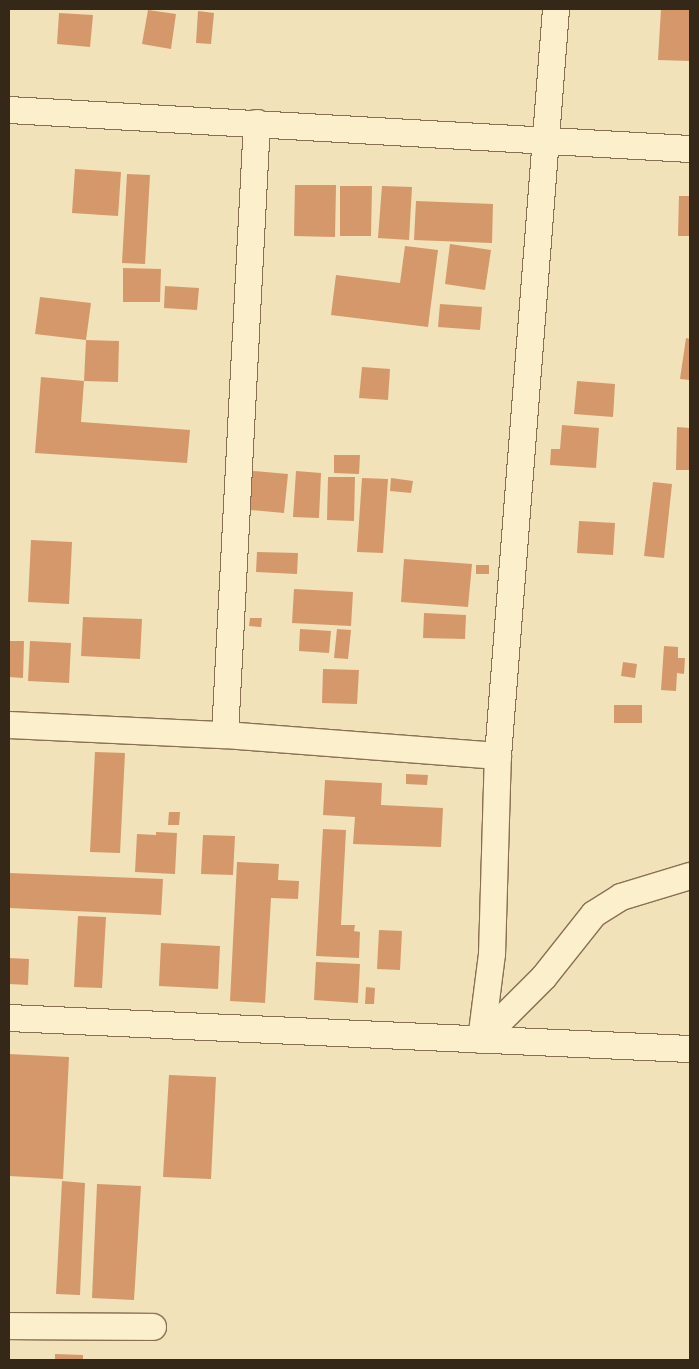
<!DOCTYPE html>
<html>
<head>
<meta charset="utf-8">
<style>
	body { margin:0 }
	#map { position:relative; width:699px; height:1369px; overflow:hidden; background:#f2e2b9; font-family:"Noto Serif",serif }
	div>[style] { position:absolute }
	.building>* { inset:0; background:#d4986b }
	.roads { filter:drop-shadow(1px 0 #897052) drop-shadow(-1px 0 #897052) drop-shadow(0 1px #897052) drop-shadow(0 -1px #897052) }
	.street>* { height:26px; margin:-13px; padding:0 13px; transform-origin:13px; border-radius:13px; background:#fcefcc }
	span { translate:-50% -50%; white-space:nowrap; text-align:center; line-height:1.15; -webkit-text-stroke:4px #f8ebc9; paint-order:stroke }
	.frame { position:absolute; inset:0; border:10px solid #362819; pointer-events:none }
</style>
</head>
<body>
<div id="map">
	<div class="building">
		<i style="clip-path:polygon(661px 9px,690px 9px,690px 61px,658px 60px)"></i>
		<i style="clip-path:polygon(148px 10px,176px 14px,171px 49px,142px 44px)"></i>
		<i style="clip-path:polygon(198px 11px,214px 13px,211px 44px,196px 43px)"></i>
		<i style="clip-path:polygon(59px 13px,93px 15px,90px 47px,57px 44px)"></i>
		<i style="clip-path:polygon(75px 169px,121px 172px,118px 216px,72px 213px)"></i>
		<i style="clip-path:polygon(127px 174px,150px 175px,145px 264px,122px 263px)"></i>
		<i style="clip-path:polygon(295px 185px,336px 185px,335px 237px,294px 236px)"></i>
		<i style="clip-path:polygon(340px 186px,372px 186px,371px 236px,340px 236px)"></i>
		<i style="clip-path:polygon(382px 186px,412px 187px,409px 240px,378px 238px)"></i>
		<i style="clip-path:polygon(679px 196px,690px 196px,690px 236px,678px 236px)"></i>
		<i style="clip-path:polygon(416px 201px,493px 204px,492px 243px,414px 240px)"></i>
		<i style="clip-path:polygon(450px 244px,491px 250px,485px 290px,445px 284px)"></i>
		<i style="clip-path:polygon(405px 246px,438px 250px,428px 327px,331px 315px,336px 275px,400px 283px)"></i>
		<i style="clip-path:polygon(123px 268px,161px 269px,160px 302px,123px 302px)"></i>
		<i style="clip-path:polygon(165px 286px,199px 288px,197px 310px,164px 308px)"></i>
		<i style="clip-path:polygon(40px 297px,91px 303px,86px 340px,35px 334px)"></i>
		<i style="clip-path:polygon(440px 304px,482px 307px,480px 330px,438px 327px)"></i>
		<i style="clip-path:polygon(686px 338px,690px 339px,690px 380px,680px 379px)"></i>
		<i style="clip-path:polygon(86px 340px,119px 341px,118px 382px,84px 381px)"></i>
		<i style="clip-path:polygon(362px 367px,390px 369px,388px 400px,359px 398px)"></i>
		<i style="clip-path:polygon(41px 377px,84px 381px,81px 422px,190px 430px,187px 463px,35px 453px)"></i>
		<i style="clip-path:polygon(577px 381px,615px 384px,613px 417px,574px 414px)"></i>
		<i style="clip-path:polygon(562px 425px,599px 428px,596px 468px,550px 465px,551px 449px,560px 449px)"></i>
		<i style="clip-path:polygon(677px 427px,690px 428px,690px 470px,676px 470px)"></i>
		<i style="clip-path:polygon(334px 455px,360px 455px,359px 474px,334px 473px)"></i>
		<i style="clip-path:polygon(241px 470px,288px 474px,284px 513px,250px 510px,251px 502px,244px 501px)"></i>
		<i style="clip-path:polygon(296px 471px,321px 473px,319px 518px,293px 517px)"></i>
		<i style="clip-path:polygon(328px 477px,355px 477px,354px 521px,327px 520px)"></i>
		<i style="clip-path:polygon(362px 478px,388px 479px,383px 553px,357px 552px)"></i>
		<i style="clip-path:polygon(391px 478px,413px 481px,411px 493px,390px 491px)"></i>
		<i style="clip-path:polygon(653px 482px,672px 484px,664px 558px,644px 556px)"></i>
		<i style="clip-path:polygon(579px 521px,615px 523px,613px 555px,577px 553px)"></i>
		<i style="clip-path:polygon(31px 540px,72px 542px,69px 604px,28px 602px)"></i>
		<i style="clip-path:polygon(257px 552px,298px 553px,297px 574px,256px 572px)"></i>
		<i style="clip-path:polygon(404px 559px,472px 564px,468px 607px,401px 602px)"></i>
		<i style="clip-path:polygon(476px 565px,489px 565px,489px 574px,476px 574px)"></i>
		<i style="clip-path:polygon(294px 589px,353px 592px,351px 626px,292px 623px)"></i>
		<i style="clip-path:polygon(424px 613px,466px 615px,465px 639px,423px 638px)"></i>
		<i style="clip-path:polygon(83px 617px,142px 619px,140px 659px,81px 656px)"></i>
		<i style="clip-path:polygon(250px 618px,262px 618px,261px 627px,249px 626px)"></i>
		<i style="clip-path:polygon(300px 629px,331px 631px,329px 653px,299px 651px)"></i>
		<i style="clip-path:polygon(337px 629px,351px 630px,348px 659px,334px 658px)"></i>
		<i style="clip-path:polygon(9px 641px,24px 641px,23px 678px,9px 677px)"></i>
		<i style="clip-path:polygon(30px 641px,71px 643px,69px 683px,28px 681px)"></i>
		<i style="clip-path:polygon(664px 646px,678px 647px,678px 658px,685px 658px,684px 674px,677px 673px,676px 691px,661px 690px)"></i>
		<i style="clip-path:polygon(623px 662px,637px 664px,635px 678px,621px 676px)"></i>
		<i style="clip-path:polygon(323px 669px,359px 670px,357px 704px,322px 703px)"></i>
		<i style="clip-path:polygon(614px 705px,642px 705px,642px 723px,614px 723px)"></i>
		<i style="clip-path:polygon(95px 752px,125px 753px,120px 853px,90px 852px)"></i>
		<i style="clip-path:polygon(406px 774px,428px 775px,427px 785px,406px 784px)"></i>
		<i style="clip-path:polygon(325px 780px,382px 783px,381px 805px,443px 808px,441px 847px,353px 844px,355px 817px,323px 815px)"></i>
		<i style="clip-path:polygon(169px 812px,180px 812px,179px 825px,168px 825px)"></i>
		<i style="clip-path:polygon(323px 829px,346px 830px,341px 925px,355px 925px,354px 931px,360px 932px,359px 958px,316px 956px)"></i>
		<i style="clip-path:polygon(156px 832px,177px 833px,175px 874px,135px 872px,137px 834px,156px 835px)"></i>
		<i style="clip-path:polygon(203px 835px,235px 836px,233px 875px,201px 874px)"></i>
		<i style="clip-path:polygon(237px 862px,279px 864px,278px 880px,299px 881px,298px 899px,271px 898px,265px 1003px,230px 1001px)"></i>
		<i style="clip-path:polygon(9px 873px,163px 879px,161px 915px,9px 908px)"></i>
		<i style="clip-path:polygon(78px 916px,106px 917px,102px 988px,74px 987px)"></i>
		<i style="clip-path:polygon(379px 930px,402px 931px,400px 970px,377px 969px)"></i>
		<i style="clip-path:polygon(161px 943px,220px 946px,218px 989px,159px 986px)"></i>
		<i style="clip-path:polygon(9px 958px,29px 959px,28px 985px,9px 984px)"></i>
		<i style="clip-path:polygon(316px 962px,360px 964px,358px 1003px,314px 1000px)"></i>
		<i style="clip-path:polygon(366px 987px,375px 988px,374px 1004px,365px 1004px)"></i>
		<i style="clip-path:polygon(9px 1054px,69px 1057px,63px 1179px,9px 1176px)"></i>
		<i style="clip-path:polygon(169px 1075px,216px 1077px,211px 1179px,163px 1177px)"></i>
		<i style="clip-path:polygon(62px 1181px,85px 1183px,80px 1295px,56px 1294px)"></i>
		<i style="clip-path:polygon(97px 1184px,141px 1186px,134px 1300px,92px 1298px)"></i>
		<i style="clip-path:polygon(55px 1354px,83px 1355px,83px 1360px,55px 1360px)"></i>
	</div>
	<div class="roads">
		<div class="street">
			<i style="left:9px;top:110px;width:682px;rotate:3.28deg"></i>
			<i style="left:9px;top:725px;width:216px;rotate:2.7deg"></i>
			<i style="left:225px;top:735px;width:274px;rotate:4.4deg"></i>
			<i style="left:225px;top:735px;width:613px;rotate:-87.01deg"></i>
			<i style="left:9px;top:1018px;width:682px;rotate:2.61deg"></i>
			<i style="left:481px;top:1040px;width:87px;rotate:-82.7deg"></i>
			<i style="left:492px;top:954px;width:198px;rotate:-88.3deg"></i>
			<i style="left:498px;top:756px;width:749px;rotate:-85.56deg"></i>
			<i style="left:481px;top:1040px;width:89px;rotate:-45deg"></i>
			<i style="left:544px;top:977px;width:80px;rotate:-51.6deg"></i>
			<i style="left:594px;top:914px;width:32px;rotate:-32deg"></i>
			<i style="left:621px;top:897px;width:72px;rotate:-16.9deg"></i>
			<i style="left:9px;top:1326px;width:144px;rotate:0.4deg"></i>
		</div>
	</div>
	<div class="frame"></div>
</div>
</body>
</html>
